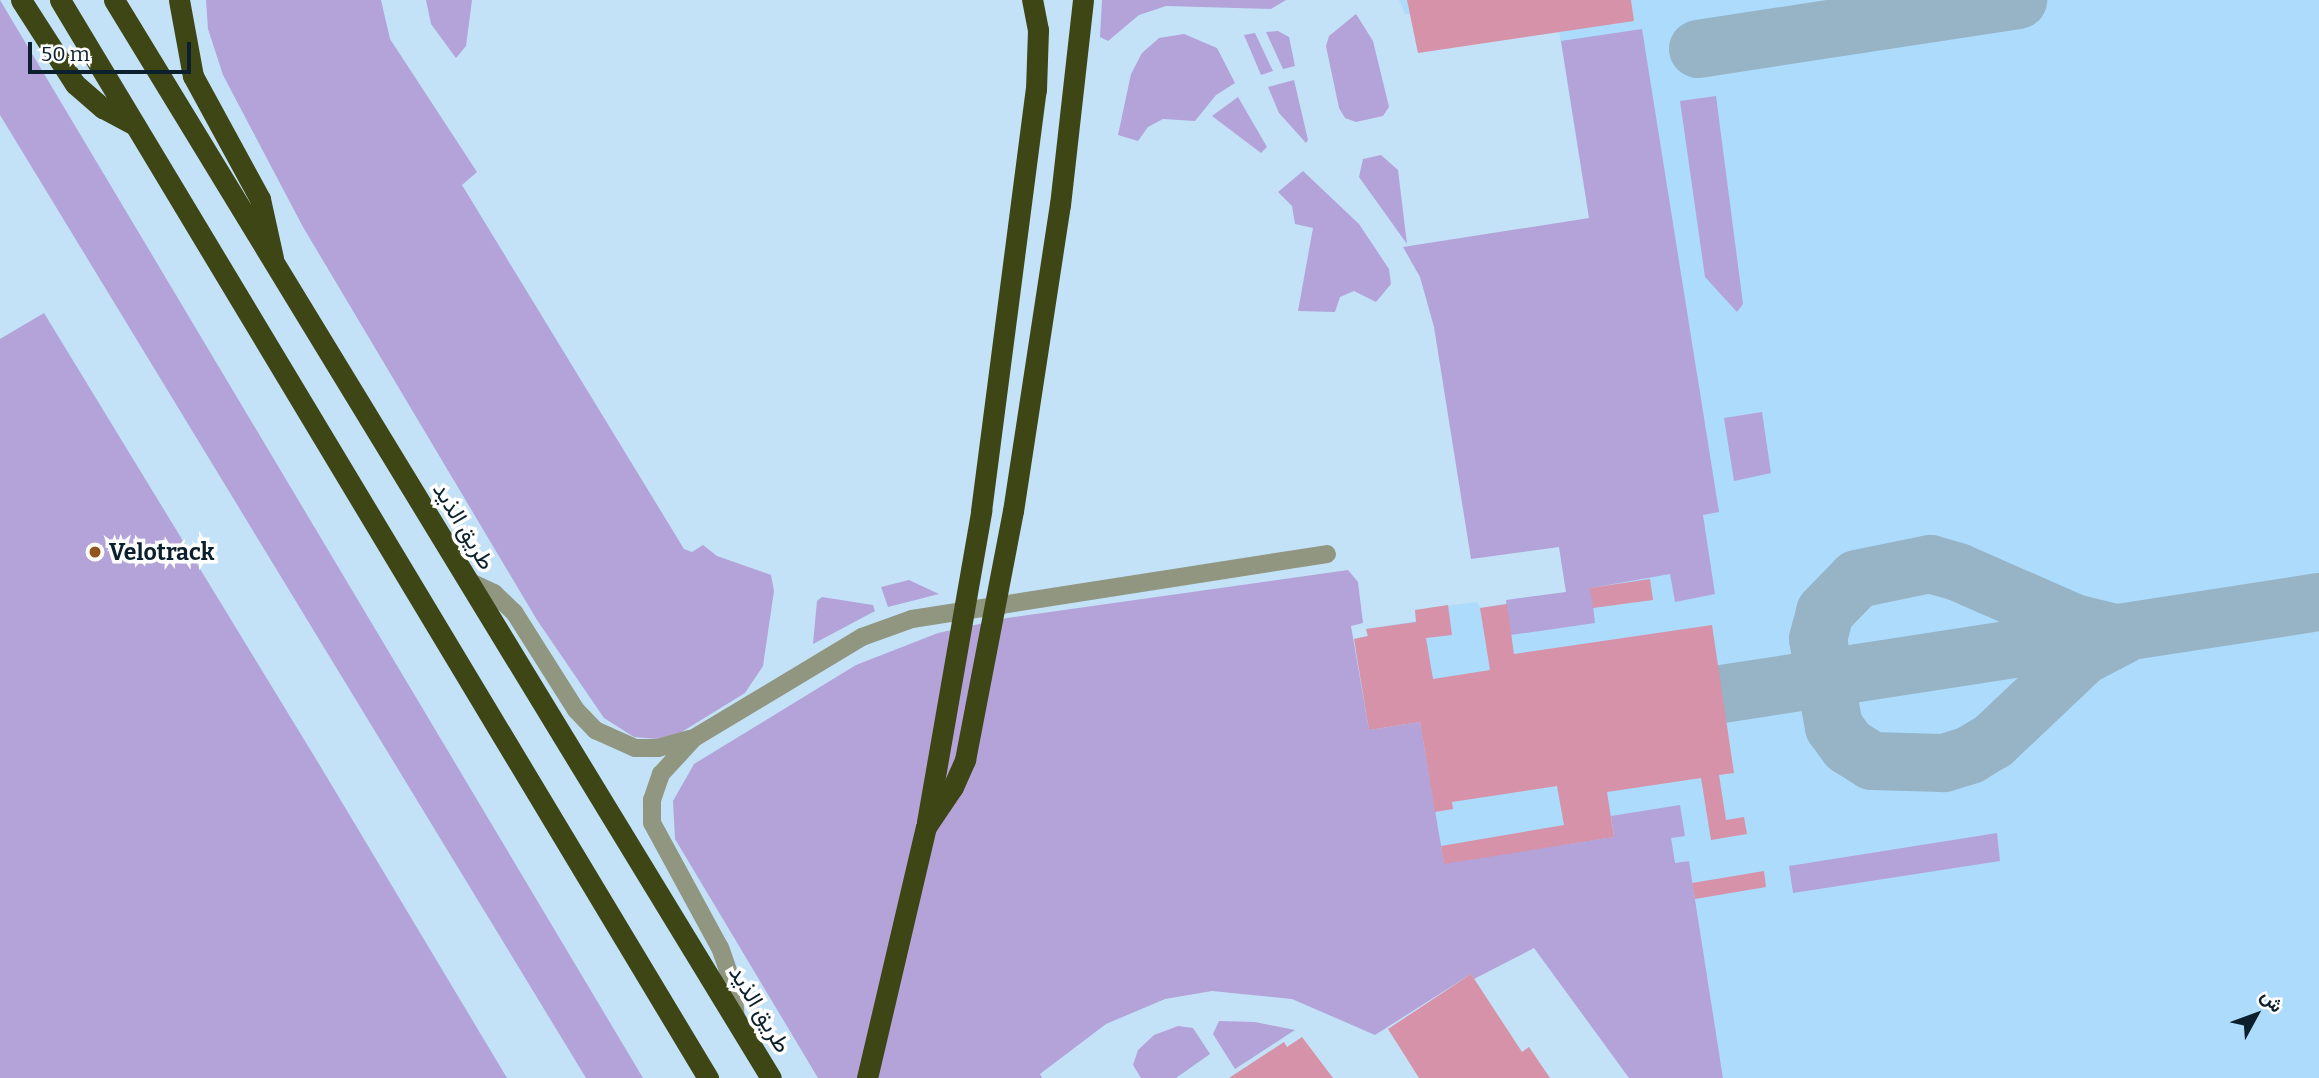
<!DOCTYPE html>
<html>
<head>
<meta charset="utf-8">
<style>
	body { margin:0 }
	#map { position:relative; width:2319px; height:1078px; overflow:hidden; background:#c3e2f7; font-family:Bitter,Vazirmatn,serif }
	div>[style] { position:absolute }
	.built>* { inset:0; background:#addbfb }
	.green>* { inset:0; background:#b3a3d9 }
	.taxiway>* { height:58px; margin:-29px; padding:0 29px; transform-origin:29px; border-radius:29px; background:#97b4c6 }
	.building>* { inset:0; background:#d692a8 }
	.street>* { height:18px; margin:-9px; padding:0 9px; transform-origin:9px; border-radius:9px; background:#90967f }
	.highway>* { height:21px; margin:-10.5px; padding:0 10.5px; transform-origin:10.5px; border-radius:10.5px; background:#3d4614 }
	.highway-bridge>* { height:21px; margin:-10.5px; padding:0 10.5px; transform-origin:10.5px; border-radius:10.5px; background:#3d4614 }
	.dots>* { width:19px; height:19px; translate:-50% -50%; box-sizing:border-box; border:4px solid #fefefe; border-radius:50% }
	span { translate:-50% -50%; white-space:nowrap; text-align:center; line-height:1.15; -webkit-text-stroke:7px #fefefe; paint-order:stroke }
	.street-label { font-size:23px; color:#0b202c }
	.poi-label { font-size:23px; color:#0b202c; font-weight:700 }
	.left { translate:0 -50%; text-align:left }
	.north { position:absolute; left:2221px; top:980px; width:70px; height:70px; -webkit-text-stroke:5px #fefefe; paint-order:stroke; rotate:49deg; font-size:19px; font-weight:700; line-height:28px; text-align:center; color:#0b202c }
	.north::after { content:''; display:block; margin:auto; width:24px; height:32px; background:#0b202c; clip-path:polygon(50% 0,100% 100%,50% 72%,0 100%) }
	.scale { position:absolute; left:28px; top:42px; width:163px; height:32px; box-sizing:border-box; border:4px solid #0b202c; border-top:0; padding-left:9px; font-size:21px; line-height:24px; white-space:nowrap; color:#0b202c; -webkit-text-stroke:5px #fefefe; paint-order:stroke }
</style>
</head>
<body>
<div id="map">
	<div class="built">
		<i style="clip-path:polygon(1399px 0,2319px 0,2319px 1078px,1723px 1078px,1689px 861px,1397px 907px,1354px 639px,1367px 636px,1366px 629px,1416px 621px,1415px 610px,1477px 602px,1481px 608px,1566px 592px,1553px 508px,1634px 495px,1559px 31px,1418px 53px,1410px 14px,1405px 14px)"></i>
	</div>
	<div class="green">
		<i style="clip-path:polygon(0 0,643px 1078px,586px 1078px,0 115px)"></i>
		<i style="clip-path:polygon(206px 0,381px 0,390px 39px,477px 172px,462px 185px,684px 549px,692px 552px,703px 545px,717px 556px,771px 575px,774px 591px,763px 666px,745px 693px,680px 733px,657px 739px,634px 737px,604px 718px,537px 620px,303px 227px,223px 75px,208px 29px)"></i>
		<i style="clip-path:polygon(426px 0,472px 0,466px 46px,456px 58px,431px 24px)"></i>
		<i style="clip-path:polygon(1102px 0,1286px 0,1271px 9px,1166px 6px,1139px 15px,1108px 41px,1100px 37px)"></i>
		<i style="clip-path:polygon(1356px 14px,1373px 41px,1389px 107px,1383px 116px,1356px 122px,1345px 118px,1339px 108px,1326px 46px,1329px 36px)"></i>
		<i style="clip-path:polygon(1642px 29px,1719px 512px,1703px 515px,1715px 594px,1675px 602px,1670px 574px,1591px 588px,1595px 623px,1511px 635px,1506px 600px,1566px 592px,1559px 547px,1471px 559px,1434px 327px,1420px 277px,1403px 247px,1589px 218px,1561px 41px)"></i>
		<i style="clip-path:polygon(1278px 31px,1289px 37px,1295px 66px,1283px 69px,1266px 32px)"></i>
		<i style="clip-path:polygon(1255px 33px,1273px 71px,1261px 75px,1244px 35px)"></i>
		<i style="clip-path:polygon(1184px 34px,1217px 48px,1235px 83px,1216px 95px,1195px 121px,1163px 119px,1148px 127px,1138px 141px,1118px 135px,1131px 74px,1142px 53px,1159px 38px)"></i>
		<i style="clip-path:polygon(1294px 80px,1308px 140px,1306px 143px,1279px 113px,1268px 87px)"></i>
		<i style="clip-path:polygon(1716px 96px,1743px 304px,1737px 312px,1705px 277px,1680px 101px)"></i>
		<i style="clip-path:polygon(1238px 97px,1267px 147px,1261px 153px,1212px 116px)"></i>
		<i style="clip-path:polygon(1381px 155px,1398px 170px,1407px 244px,1359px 177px,1363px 159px)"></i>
		<i style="clip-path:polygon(1303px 171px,1359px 224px,1389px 269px,1391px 284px,1376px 302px,1354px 291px,1340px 297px,1335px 312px,1298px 311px,1313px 228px,1295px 224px,1292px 206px,1278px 192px)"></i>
		<i style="clip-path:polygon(44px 313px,319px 764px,507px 1078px,0 1078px,0 339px)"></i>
		<i style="clip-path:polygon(1762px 412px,1771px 473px,1734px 481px,1724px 418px)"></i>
		<i style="clip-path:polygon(1348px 570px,1358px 582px,1363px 623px,1351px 626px,1369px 730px,1420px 722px,1444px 863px,1614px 837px,1611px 816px,1680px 805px,1685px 836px,1671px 838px,1675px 863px,1689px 861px,1723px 1078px,1629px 1078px,1534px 948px,1474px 979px,1471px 974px,1375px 1035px,1292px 999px,1212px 991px,1165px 999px,1106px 1024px,1040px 1074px,1042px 1078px,818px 1078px,675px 839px,673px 801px,694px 764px,856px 665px,938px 633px,1007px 618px)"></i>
		<i style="clip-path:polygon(909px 580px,939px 594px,888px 607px,881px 587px)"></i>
		<i style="clip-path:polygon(822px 597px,873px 605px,875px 611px,813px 644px,817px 601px)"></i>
		<i style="clip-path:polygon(1997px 833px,2000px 861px,1793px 893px,1789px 866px)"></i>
		<i style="clip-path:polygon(1219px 1021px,1255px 1022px,1295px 1030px,1235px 1069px,1213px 1034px)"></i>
		<i style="clip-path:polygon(1178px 1026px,1193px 1028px,1210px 1054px,1176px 1078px,1141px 1078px,1133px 1065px,1138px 1050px,1154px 1035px)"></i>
	</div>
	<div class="taxiway">
		<i style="left:1698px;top:49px;width:324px;rotate:-8.7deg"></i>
		<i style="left:1930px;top:564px;width:29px;rotate:16deg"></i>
		<i style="left:1958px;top:572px;width:127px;rotate:23.7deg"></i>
		<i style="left:2074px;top:623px;width:50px;rotate:13.8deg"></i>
		<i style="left:2123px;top:635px;width:45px;rotate:152.3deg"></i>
		<i style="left:2083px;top:656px;width:124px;rotate:136.6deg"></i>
		<i style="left:1993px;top:741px;width:27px;rotate:149deg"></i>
		<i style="left:1970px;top:755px;width:28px;rotate:163deg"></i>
		<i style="left:1943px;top:763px;width:71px;rotate:-178.4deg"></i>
		<i style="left:1872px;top:761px;width:28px;rotate:-148deg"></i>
		<i style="left:1848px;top:746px;width:24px;rotate:-126deg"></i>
		<i style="left:1834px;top:727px;width:89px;rotate:-100.3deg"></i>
		<i style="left:1818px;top:639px;width:28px;rotate:-75deg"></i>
		<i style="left:1825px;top:612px;width:46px;rotate:-45.9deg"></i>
		<i style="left:1857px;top:579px;width:75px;rotate:-11.6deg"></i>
		<i style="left:1722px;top:694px;width:604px;rotate:-8.76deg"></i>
	</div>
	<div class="building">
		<i style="clip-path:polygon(1407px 0,1631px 0,1634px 21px,1418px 53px)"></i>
		<i style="clip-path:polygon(1650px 579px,1653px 600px,1593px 608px,1590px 588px)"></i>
		<i style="clip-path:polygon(1507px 604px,1514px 654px,1712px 625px,1734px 773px,1719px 775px,1726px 820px,1744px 817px,1747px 834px,1711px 840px,1701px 778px,1607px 792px,1614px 837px,1444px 864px,1441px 846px,1564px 825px,1557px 786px,1452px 802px,1453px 809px,1435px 812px,1420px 722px,1369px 730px,1354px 639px,1368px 636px,1366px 629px,1416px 622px,1415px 610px,1448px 605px,1452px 635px,1426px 638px,1433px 679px,1490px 670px,1480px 608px)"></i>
		<i style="clip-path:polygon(1764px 871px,1766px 887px,1695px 899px,1692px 883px)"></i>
		<i style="clip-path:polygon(1471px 974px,1522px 1052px,1529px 1047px,1550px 1078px,1419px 1078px,1388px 1029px)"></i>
		<i style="clip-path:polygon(1302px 1037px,1333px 1078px,1229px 1078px,1284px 1042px,1287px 1047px)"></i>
	</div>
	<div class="street">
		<i style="left:468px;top:581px;width:29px;rotate:25deg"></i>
		<i style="left:494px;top:593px;width:28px;rotate:44deg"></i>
		<i style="left:514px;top:612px;width:116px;rotate:57.7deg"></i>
		<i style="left:576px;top:710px;width:28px;rotate:46deg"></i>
		<i style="left:595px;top:730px;width:44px;rotate:24.2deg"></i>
		<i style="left:635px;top:748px;width:23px"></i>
		<i style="left:658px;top:748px;width:33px;rotate:-16deg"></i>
		<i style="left:736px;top:1020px;width:35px;rotate:-95deg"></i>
		<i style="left:733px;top:985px;width:39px;rotate:-109deg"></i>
		<i style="left:720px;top:948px;width:142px;rotate:-118.5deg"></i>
		<i style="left:652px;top:823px;width:23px;rotate:-90deg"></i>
		<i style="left:652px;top:800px;width:28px;rotate:-71deg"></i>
		<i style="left:661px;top:774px;width:49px;rotate:-47.5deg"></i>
		<i style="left:694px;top:738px;width:196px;rotate:-31deg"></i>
		<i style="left:862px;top:637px;width:53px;rotate:-19.8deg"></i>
		<i style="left:912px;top:619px;width:420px;rotate:-8.9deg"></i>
	</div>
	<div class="highway">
		<i style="left:21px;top:0;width:100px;rotate:57.3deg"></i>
		<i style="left:75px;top:84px;width:37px;rotate:41deg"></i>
		<i style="left:103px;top:108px;width:36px;rotate:28deg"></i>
		<i style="left:60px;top:0;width:1258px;rotate:58.99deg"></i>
		<i style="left:114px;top:0;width:1262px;rotate:58.64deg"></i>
		<i style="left:179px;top:0;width:77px;rotate:79.6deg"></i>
		<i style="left:193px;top:76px;width:140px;rotate:61.4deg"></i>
		<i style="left:260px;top:199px;width:60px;rotate:77.6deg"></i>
		<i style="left:981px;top:511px;width:425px;rotate:-82.6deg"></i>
		<i style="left:1036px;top:90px;width:60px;rotate:-88.1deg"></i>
		<i style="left:1038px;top:30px;width:31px;rotate:-101deg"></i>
		<i style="left:1013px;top:511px;width:310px;rotate:-81.3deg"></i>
		<i style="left:1060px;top:205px;width:206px;rotate:-83.6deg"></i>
		<i style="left:867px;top:1078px;width:258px;rotate:-76.8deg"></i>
	</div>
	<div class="highway-bridge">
		<i style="left:927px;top:822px;width:316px;rotate:-80.1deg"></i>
		<i style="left:926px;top:827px;width:48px;rotate:-56deg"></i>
		<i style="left:953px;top:787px;width:30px;rotate:-66deg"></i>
		<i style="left:965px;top:760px;width:254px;rotate:-79.1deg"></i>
	</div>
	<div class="dots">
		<i style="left:95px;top:552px;background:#93541b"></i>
	</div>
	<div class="street-label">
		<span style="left:464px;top:526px;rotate:59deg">طريق الذيد</span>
		<span style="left:760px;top:1009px;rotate:59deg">طريق الذيد</span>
	</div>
	<div class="poi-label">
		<span class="left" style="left:109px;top:552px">Velotrack</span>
	</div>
	<div class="north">ش</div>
	<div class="scale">50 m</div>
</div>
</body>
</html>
